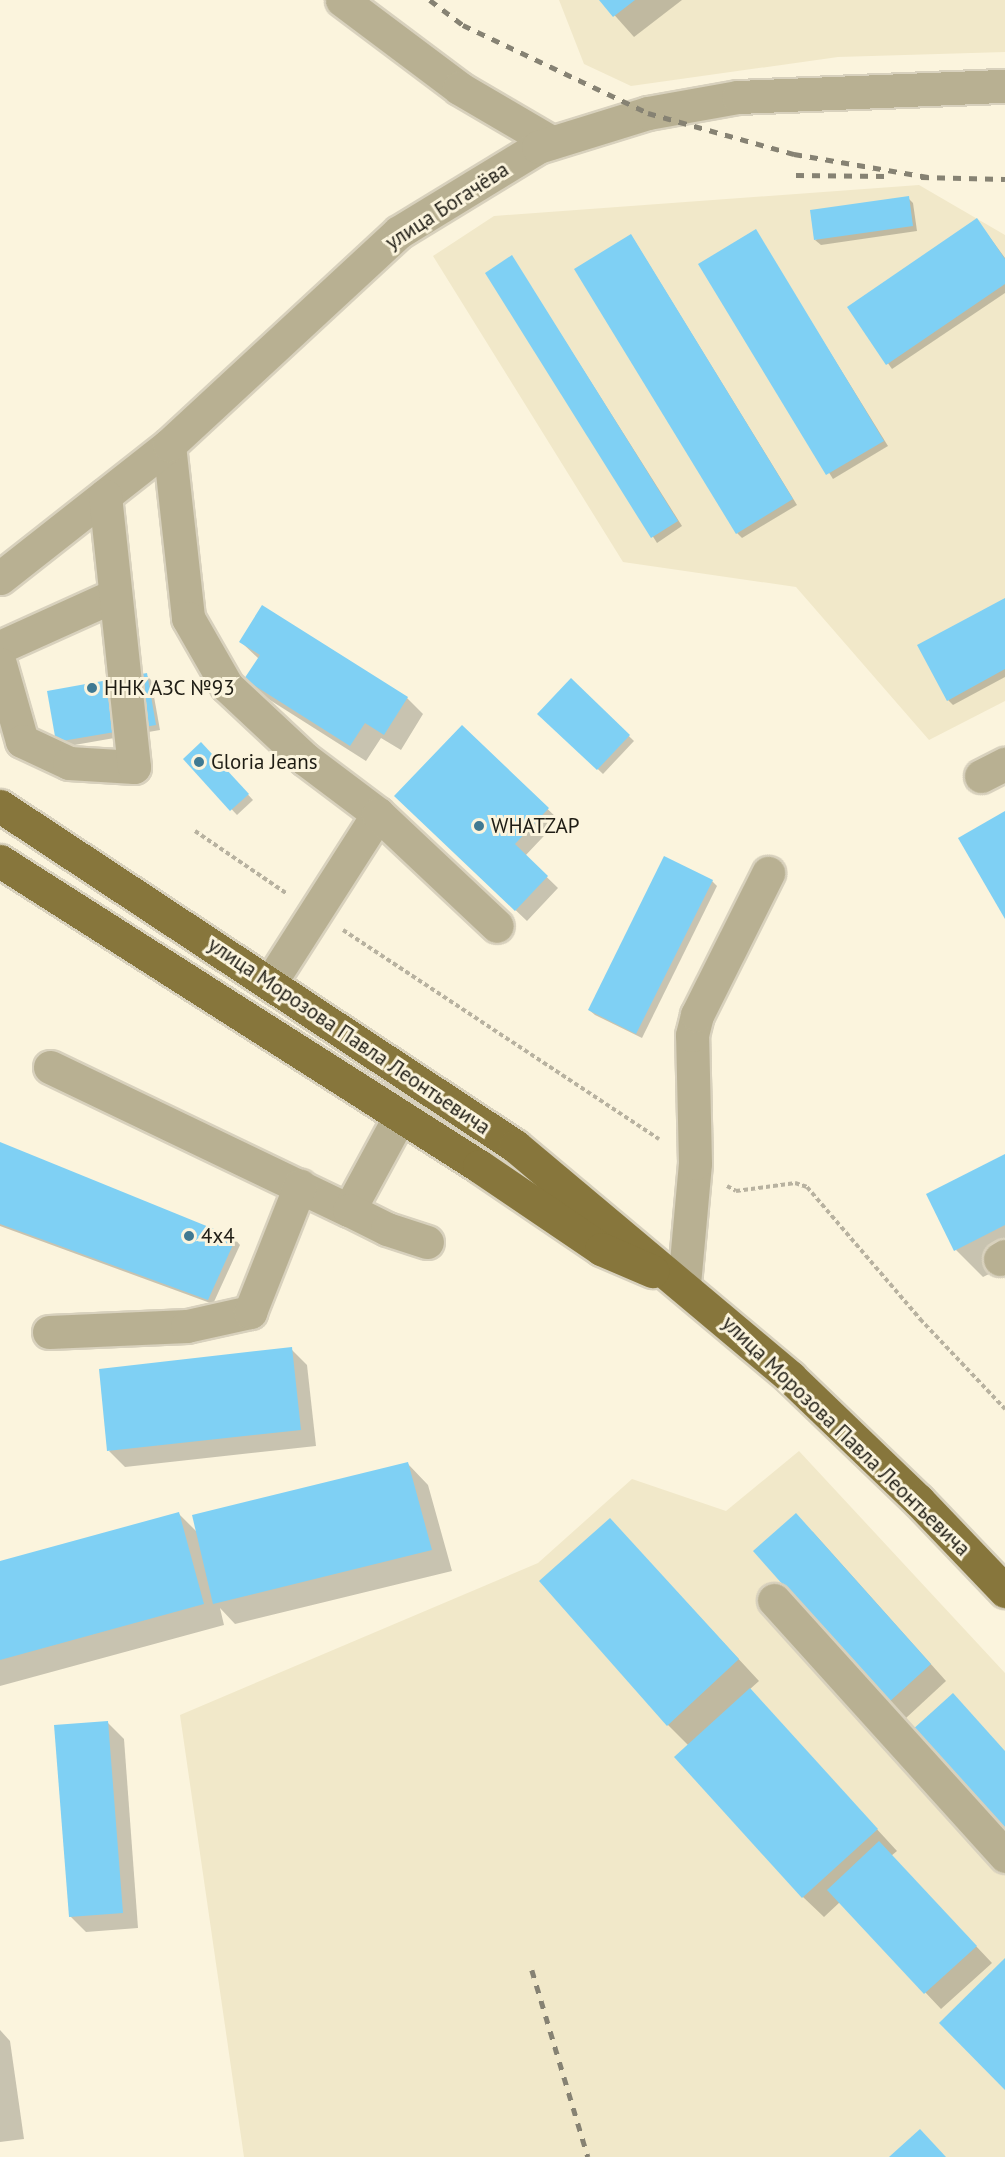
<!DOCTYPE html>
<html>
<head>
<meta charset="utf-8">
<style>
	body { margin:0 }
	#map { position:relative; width:1005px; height:2157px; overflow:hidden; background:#fbf4dd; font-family:"PT Sans",sans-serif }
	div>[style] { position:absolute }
	.built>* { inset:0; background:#f1e8c9 }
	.shadow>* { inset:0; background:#0003 }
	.building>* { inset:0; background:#7fd0f4 }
	.path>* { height:4px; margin-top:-2px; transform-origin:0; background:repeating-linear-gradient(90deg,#b8b2a0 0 4.5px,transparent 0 7.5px) }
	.roads { filter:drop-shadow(2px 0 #d8d1bd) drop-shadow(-2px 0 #d8d1bd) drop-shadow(0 2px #d8d1bd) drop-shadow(0 -2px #d8d1bd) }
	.minor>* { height:33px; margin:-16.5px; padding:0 16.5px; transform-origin:16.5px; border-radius:16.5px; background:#b8b092 }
	.major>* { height:33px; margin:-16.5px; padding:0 16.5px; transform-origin:16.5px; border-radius:16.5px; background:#87763c }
	.rail>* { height:4.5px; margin-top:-2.25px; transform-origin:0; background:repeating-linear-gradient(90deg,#868273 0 8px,transparent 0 16px) }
	.dots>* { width:16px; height:16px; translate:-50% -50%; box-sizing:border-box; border:3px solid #fbf4dd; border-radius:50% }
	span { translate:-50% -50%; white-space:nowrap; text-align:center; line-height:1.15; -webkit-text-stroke:6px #fbf4dd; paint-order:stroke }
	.street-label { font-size:21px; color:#1e1c14 }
	.poi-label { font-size:21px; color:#1e1c14 }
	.left { translate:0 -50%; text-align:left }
</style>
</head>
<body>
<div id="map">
	<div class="built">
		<i style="clip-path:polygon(559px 0,1005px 0,1005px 52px,838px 57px,631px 86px,584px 64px)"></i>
		<i style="clip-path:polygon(919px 185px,1005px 235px,1005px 701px,929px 740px,796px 587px,623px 562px,433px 256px,494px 216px)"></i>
		<i style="clip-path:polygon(799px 1451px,1005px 1673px,1005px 2157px,244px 2157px,180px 1715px,538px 1563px,632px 1479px,726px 1511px)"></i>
	</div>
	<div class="shadow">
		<i style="clip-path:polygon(601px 0,682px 0,634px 37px)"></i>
		<i style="clip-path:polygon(908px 198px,913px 203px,917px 231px,821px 245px,815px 240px)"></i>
		<i style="clip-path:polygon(977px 220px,1005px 258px,1005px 293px,892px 369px,849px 308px)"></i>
		<i style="clip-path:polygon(755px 231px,888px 446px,833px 479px,700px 265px)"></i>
		<i style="clip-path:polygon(631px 235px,797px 505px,742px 538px,737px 533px)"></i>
		<i style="clip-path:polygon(512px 257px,682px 526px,657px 543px,487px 273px)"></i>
		<i style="clip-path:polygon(1005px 599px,1005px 677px,953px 705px,948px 700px)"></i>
		<i style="clip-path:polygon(241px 642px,407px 698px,423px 714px,401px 750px,381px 738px,366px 761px,262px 695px,246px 679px,259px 659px)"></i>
		<i style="clip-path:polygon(146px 675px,151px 680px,160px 730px,63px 747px,49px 692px)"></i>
		<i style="clip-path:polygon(571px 680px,634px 741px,603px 774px,539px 714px)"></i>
		<i style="clip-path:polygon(462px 727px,559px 820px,525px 856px,558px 888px,527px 921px,407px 807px)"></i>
		<i style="clip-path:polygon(206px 749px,253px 800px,237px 815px,185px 759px)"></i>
		<i style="clip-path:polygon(712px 881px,717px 886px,642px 1038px,595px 1015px,589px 1010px)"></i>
		<i style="clip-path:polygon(0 1144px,235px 1239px,240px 1245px,213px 1304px,0 1226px)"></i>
		<i style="clip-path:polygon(1005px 1155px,1005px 1266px,983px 1277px,956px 1250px)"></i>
		<i style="clip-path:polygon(291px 1349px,307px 1365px,316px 1446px,125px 1467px,109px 1451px)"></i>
		<i style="clip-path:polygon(408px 1464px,428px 1485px,452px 1571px,235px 1624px,220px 1608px,224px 1625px,0 1686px,0 1562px,179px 1514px,197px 1532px)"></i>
		<i style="clip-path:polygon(610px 1520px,759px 1681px,749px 1690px,897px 1851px,891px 1856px,992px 1963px,941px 2009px,840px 1902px,824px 1917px,803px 1897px,689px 1746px,668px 1725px)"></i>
		<i style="clip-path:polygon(812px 1531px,946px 1681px,906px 1718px,890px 1702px)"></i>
		<i style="clip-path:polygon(107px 1722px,124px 1739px,138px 1928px,86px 1932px,70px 1916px)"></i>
		<i style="clip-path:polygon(0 2030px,10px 2041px,24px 2139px,0 2142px)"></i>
	</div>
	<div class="building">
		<i style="clip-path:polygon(599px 0,635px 0,613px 17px)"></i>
		<i style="clip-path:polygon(909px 196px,913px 226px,814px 240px,810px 210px)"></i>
		<i style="clip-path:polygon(977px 218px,1005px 259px,1005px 284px,886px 365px,847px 307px)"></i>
		<i style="clip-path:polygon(756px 229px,884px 441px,826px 475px,698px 264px)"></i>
		<i style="clip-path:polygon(631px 234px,793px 499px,736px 534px,574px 269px)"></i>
		<i style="clip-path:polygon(512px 255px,678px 521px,651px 538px,485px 273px)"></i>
		<i style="clip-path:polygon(1005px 598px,1005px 669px,947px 701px,917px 645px)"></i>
		<i style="clip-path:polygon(262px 605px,408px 697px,384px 735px,365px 723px,350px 746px,244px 679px,260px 655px,239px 642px)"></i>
		<i style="clip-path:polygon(147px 673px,156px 725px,56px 742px,47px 691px)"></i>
		<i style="clip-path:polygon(571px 678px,630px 735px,597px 770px,537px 714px)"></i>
		<i style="clip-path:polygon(462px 725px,549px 808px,515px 844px,548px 876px,515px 911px,394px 796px)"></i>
		<i style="clip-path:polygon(201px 742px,249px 794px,230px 811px,183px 759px)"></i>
		<i style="clip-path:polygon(1005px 811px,1005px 919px,958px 838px)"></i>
		<i style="clip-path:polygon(664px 856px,713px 880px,636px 1034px,588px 1010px)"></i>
		<i style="clip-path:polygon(0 1142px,236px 1238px,208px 1300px,0 1224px)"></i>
		<i style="clip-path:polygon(1005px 1154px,1005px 1225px,954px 1251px,926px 1194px)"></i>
		<i style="clip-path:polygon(292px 1347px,301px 1430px,107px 1451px,99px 1369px)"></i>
		<i style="clip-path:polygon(408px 1462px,432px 1550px,213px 1604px,192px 1515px)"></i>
		<i style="clip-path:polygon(179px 1512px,204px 1604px,0 1660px,0 1561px)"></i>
		<i style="clip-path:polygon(796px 1513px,931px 1664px,888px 1703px,753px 1551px)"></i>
		<i style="clip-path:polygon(610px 1518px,739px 1659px,667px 1726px,539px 1581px)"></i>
		<i style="clip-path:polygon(750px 1688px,878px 1829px,802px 1898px,674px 1757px)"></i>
		<i style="clip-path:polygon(953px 1693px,1005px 1751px,1005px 1835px,911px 1731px)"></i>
		<i style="clip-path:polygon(108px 1721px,123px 1913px,69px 1917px,54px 1725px)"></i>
		<i style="clip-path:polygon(879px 1841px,977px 1946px,924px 1994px,827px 1890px)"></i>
		<i style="clip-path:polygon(1005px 1958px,1005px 2090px,939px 2023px)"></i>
		<i style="clip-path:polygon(920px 2129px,946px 2157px,889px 2157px)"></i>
	</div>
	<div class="path">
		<i style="left:195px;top:831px;width:110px;rotate:34.3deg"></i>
		<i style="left:343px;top:930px;width:379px;rotate:33.5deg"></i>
		<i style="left:727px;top:1186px;width:10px;rotate:29deg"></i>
		<i style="left:736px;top:1191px;width:60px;rotate:-7.7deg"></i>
		<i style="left:795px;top:1183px;width:13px;rotate:18deg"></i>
		<i style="left:807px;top:1187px;width:174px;rotate:49.4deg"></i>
		<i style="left:920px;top:1319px;width:124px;rotate:46.6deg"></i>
	</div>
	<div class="roads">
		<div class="minor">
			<i style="left:342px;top:0;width:146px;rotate:36.9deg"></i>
			<i style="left:459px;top:88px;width:107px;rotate:30.4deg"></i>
			<i style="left:169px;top:445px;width:174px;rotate:83.7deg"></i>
			<i style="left:188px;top:618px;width:78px;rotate:60.2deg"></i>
			<i style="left:227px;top:686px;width:107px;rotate:43.1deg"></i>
			<i style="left:305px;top:759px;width:91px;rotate:37deg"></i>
			<i style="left:378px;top:814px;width:201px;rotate:122.6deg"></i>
			<i style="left:0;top:578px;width:215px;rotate:-38.2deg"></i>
			<i style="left:169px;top:445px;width:313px;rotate:-42.8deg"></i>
			<i style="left:399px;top:232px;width:163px;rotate:-31.4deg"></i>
			<i style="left:538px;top:147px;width:115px;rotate:-17.2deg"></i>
			<i style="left:648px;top:113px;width:91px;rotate:-10.1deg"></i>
			<i style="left:738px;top:97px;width:267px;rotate:-2.4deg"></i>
			<i style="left:0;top:647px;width:126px;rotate:-24.3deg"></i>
			<i style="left:0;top:664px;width:80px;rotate:74.1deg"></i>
			<i style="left:22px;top:741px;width:52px;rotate:25.1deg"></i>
			<i style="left:69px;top:763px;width:65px;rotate:3.5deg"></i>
			<i style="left:134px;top:767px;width:273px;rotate:-96.1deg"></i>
			<i style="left:981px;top:776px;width:27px;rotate:-27deg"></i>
			<i style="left:378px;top:814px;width:163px;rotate:43.3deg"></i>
			<i style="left:50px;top:1067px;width:331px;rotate:25.6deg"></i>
			<i style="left:349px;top:1210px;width:107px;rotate:-61.5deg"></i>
			<i style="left:349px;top:1210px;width:42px;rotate:26.6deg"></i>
			<i style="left:387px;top:1229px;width:42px;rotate:18deg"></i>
			<i style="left:1000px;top:1259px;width:6px;rotate:-31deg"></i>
			<i style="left:684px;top:1284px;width:121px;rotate:-84.8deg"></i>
			<i style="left:695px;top:1163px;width:128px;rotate:-91.3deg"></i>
			<i style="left:692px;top:1035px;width:21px;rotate:-76deg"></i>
			<i style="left:697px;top:1015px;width:159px;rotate:-63.4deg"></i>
			<i style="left:49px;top:1332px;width:138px;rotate:-2.5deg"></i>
			<i style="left:187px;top:1326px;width:65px;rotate:-12.5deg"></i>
			<i style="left:250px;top:1312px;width:136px;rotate:-68.4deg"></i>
			<i style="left:774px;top:1600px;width:345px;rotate:47.9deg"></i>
		</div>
		<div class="major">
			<i style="left:0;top:806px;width:617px;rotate:33.43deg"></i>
			<i style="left:515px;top:1146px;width:359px;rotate:40deg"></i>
			<i style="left:790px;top:1377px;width:178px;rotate:43.9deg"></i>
			<i style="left:918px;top:1500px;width:126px;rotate:46.3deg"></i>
			<i style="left:0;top:861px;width:568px;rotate:32.49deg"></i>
			<i style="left:479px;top:1166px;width:148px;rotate:34.2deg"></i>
			<i style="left:601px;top:1249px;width:56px;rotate:23.3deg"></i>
		</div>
	</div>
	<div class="rail">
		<i style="left:430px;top:0;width:41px;rotate:37.1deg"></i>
		<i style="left:463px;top:25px;width:205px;rotate:25.4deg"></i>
		<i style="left:648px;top:113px;width:152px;rotate:15.7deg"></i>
		<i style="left:794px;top:154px;width:136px;rotate:9.7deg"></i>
		<i style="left:796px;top:175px;width:89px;rotate:0.6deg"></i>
		<i style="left:921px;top:177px;width:84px;rotate:1.4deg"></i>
		<i style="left:532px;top:1970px;width:195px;rotate:73.3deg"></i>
	</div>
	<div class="dots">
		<i style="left:92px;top:688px;background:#3f7992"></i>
		<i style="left:199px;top:762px;background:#3f7992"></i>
		<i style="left:479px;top:826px;background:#3f7992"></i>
		<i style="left:189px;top:1236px;background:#3f7992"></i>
	</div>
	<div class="street-label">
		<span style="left:447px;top:206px;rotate:-33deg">улица Богачёва</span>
		<span style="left:349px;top:1036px;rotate:34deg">улица Морозова Павла Леонтьевича</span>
		<span style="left:846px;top:1436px;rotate:44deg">улица Морозова Павла Леонтьевича</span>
	</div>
	<div class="poi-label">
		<span class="left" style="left:104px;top:688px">ННК АЗС №93</span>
		<span class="left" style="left:211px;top:762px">Gloria Jeans</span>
		<span class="left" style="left:491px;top:826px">WHATZAP</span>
		<span class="left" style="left:201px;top:1236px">4х4</span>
	</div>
</div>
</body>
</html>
